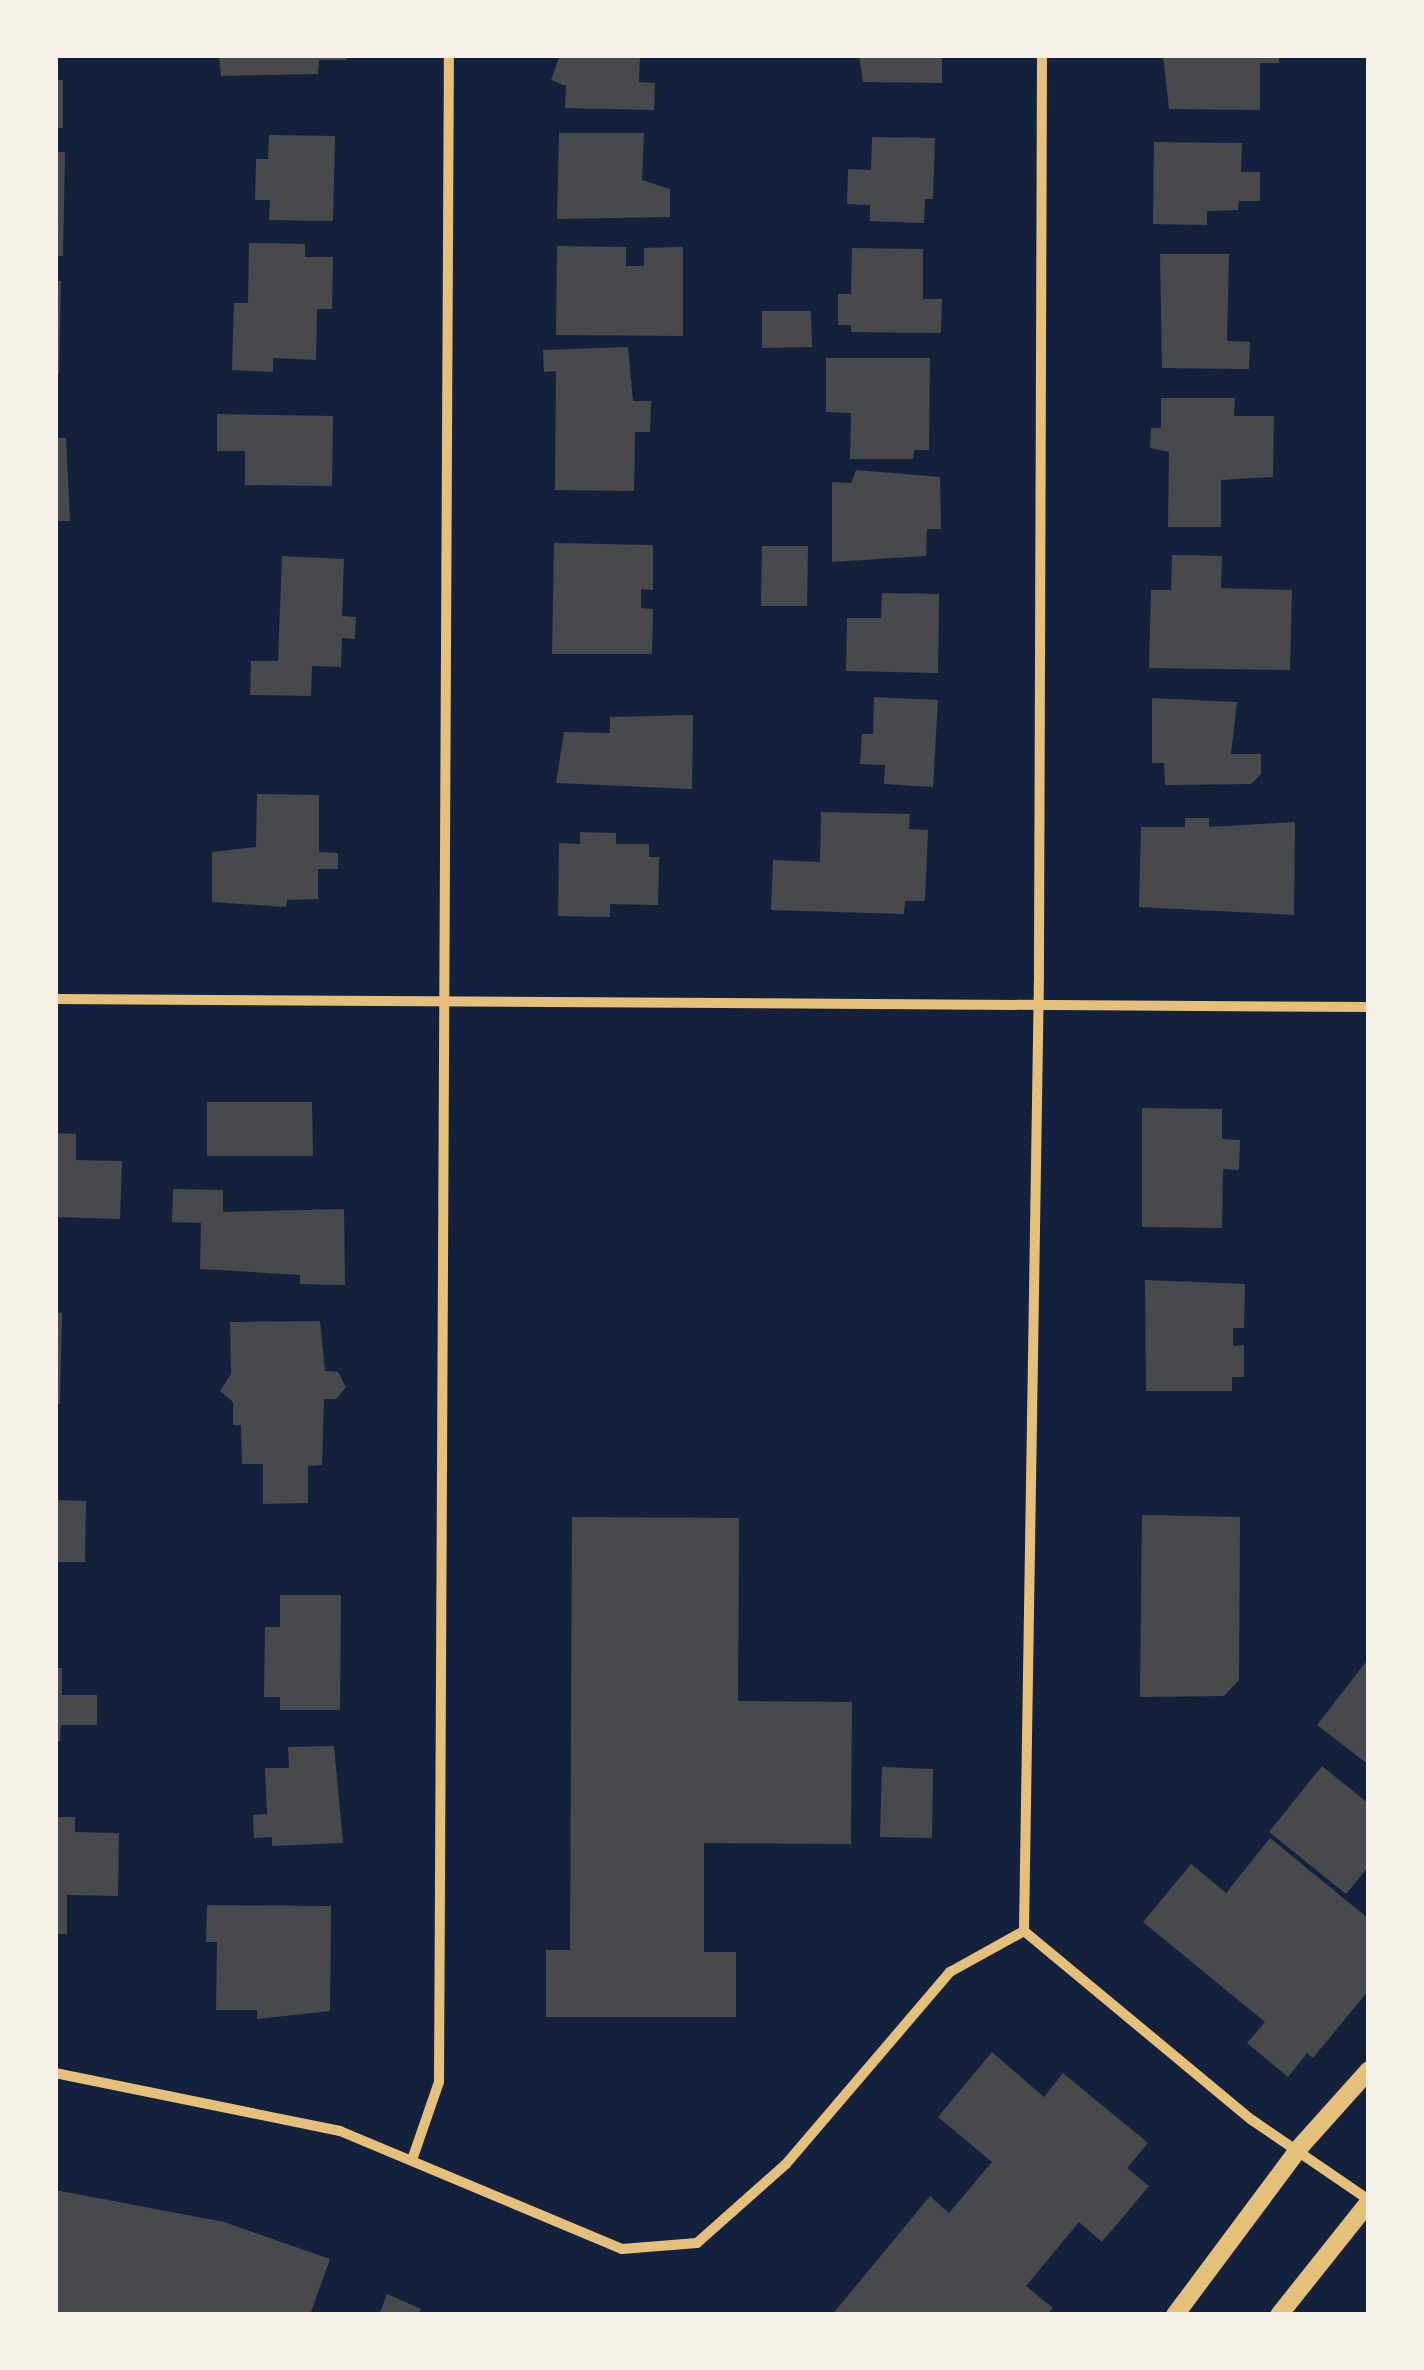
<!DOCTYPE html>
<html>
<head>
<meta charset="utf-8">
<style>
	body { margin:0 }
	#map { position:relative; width:1424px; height:2370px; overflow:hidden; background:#14213d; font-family:Overpass,sans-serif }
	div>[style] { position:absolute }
	.building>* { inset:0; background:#48494c }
	.minor>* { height:10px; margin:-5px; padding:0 5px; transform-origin:5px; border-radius:5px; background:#e5c07b }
	.tertiary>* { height:18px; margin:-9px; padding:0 9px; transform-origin:9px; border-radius:9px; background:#e5c07b }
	span { translate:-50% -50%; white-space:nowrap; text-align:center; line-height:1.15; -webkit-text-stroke:10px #f6f1e7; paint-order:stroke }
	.frame { position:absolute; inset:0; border:58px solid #f6f1e7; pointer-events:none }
</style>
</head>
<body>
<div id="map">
	<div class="building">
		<i style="clip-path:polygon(219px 55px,347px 55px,347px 60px,319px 60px,318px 74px,221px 76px)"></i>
		<i style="clip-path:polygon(560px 55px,640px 55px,639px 82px,655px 83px,654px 110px,565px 108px,566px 86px,551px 80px)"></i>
		<i style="clip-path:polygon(859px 55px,942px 55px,942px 83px,863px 82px)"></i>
		<i style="clip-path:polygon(1163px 55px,1279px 55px,1279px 63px,1260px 63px,1260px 110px,1169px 109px)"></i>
		<i style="clip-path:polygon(55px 80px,63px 80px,63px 128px,55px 128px)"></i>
		<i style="clip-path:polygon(559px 133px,644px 133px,642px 180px,670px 189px,670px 217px,557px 219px)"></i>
		<i style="clip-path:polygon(269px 135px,335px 136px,333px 221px,269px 220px,270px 200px,255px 200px,256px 159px,268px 159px)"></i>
		<i style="clip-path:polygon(872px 137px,935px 138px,933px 199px,925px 199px,924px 223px,870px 221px,870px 205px,847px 204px,848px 169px,871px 170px)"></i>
		<i style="clip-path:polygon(1154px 142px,1242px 143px,1241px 172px,1260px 172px,1260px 201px,1239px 201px,1238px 210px,1207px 211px,1207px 225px,1153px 224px)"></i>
		<i style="clip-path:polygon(55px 152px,65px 152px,63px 256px,55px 256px)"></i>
		<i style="clip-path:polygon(249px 243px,305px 244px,305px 257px,333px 257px,332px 309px,317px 309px,316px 360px,273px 358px,273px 372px,232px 370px,234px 303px,248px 303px)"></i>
		<i style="clip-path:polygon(557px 246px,626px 247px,626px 266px,644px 266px,644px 248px,683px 247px,683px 336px,556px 335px)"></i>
		<i style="clip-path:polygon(852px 248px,923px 249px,923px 299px,942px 299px,941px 333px,851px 332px,851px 325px,838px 325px,838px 294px,851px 294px)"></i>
		<i style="clip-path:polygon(1160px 254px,1229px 254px,1227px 341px,1250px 342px,1249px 369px,1162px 368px)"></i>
		<i style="clip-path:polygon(55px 281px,61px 281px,59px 374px,55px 374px)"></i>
		<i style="clip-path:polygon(762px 311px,811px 311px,812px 347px,762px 348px)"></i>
		<i style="clip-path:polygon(628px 347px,633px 401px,651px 401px,650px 432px,635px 432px,634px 491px,555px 490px,556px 371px,544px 372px,543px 350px)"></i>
		<i style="clip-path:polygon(826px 358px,930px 358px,929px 450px,914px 450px,913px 459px,850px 459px,851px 413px,826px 412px)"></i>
		<i style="clip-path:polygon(1161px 398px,1235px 398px,1234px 416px,1274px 416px,1273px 477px,1221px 480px,1221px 527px,1168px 527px,1169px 452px,1150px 448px,1151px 428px,1161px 428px)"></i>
		<i style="clip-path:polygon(217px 414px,333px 416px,332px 486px,245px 485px,245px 451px,217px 451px)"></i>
		<i style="clip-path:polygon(55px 438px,66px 438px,70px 521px,55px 521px)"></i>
		<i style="clip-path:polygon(856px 470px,940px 477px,941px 529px,927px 529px,926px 556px,832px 562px,832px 482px,851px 483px)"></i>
		<i style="clip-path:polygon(554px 543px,653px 545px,653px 590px,641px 589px,641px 608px,653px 609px,652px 654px,552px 654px)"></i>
		<i style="clip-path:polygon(762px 546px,808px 546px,807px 606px,761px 606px)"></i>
		<i style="clip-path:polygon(1172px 555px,1222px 556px,1221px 588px,1292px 590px,1290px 670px,1149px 668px,1151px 590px,1171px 590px)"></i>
		<i style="clip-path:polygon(282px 556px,344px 559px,342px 616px,356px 617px,355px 639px,342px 638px,341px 667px,312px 666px,311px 696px,250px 695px,251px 661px,278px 661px)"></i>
		<i style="clip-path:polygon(882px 593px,939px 594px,938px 673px,846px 671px,847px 618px,881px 618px)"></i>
		<i style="clip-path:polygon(874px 697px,938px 700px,933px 787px,884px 784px,885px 765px,860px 764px,862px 734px,873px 734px)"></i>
		<i style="clip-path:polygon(1152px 698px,1237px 702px,1231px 754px,1261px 754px,1261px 774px,1251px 784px,1165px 785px,1164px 763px,1152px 763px)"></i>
		<i style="clip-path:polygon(693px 715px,692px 789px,556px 783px,564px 732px,610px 733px,610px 717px)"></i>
		<i style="clip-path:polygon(257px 794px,319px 795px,319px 852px,338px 853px,338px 869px,318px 869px,318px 899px,287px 900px,286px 907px,212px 902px,212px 852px,256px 847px)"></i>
		<i style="clip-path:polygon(821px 812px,910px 814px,909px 829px,928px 830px,925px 901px,905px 901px,904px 914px,771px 910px,773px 860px,820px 862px)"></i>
		<i style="clip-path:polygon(1185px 818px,1209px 818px,1209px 827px,1295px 822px,1294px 915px,1139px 907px,1141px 827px,1185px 827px)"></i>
		<i style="clip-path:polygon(580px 832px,616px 833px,616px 844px,649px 844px,649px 857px,659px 857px,658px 905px,610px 904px,610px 917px,558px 916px,559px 843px,580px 844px)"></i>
		<i style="clip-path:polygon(207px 1102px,312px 1102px,313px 1156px,207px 1156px)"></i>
		<i style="clip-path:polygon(1142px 1108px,1222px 1109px,1222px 1139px,1240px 1140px,1239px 1170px,1223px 1169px,1222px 1228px,1142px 1227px)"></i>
		<i style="clip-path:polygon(55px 1133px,76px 1134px,76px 1160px,122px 1161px,120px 1219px,55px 1217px)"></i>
		<i style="clip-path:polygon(173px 1189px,223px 1190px,223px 1212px,344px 1209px,345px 1285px,300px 1284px,300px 1275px,200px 1269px,201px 1223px,172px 1222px)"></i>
		<i style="clip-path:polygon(1145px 1280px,1245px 1284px,1244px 1328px,1233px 1328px,1233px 1346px,1244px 1345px,1244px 1377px,1232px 1377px,1232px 1391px,1146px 1391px)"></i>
		<i style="clip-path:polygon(55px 1312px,62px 1313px,60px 1404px,55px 1404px)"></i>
		<i style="clip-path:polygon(320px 1321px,325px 1371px,338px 1372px,346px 1387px,336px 1399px,324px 1399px,322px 1465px,308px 1466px,308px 1503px,263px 1504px,263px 1464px,242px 1464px,241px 1425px,233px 1425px,233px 1402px,220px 1391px,231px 1374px,230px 1322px)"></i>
		<i style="clip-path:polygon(55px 1500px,86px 1501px,85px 1562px,55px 1562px)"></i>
		<i style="clip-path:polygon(1142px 1515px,1240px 1517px,1239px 1680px,1224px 1696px,1140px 1697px)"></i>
		<i style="clip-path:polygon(572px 1517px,739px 1518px,738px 1701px,852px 1702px,851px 1844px,704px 1843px,704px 1952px,736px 1952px,736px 2017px,546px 2017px,546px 1950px,570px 1950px)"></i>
		<i style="clip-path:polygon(280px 1595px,341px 1595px,340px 1710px,280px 1710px,280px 1697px,264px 1697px,265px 1627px,280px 1627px)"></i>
		<i style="clip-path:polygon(1369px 1658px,1369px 1765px,1317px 1725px)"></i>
		<i style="clip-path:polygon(55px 1668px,62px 1668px,62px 1695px,97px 1695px,97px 1725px,61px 1725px,60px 1741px,55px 1741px)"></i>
		<i style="clip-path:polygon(334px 1746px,343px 1843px,272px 1846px,272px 1837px,254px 1838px,253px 1815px,267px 1814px,265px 1768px,289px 1768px,288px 1747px)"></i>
		<i style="clip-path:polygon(1322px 1766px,1369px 1804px,1369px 1866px,1346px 1894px,1269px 1832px)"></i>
		<i style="clip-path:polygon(882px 1767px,933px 1769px,932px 1838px,880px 1837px)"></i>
		<i style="clip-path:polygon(55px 1817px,75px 1817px,75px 1832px,119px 1833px,118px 1896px,67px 1895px,67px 1934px,55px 1934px)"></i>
		<i style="clip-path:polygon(1270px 1838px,1369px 1919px,1369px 1990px,1313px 2058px,1307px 2053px,1288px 2077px,1247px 2043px,1265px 2022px,1143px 1922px,1191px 1864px,1226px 1893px)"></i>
		<i style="clip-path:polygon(207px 1905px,331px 1906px,330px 2011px,257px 2019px,257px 2010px,216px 2010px,217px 1942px,206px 1942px)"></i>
		<i style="clip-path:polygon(992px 2052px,1044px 2097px,1063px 2073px,1148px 2143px,1127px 2168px,1149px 2186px,1102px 2242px,1079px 2222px,1026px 2286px,1053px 2308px,1047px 2315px,832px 2315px,930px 2196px,949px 2213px,992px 2162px,938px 2117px)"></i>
		<i style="clip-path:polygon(55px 2190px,224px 2222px,330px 2259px,310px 2315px,55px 2315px)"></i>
		<i style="clip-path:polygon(387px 2294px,421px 2309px,418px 2315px,379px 2315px)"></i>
	</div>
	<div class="minor">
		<i style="left:1042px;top:55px;width:920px;rotate:90.19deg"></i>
		<i style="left:1039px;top:975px;width:956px;rotate:90.9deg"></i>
		<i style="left:1024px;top:1931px;width:296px;rotate:39.7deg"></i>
		<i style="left:1252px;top:2120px;width:142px;rotate:34.4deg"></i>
		<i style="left:55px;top:999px;width:1314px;rotate:0.35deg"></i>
		<i style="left:55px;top:2073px;width:291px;rotate:11.5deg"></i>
		<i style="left:340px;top:2131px;width:306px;rotate:22.7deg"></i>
		<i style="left:622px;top:2249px;width:75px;rotate:-4.6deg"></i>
		<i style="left:697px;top:2243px;width:119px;rotate:-41.6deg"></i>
		<i style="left:786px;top:2164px;width:253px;rotate:-49.5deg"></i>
		<i style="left:950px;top:1972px;width:85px;rotate:-29deg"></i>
		<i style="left:413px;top:2157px;width:79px;rotate:-70.9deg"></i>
		<i style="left:439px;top:2082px;width:2027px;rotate:-89.72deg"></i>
	</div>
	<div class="tertiary">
		<i style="left:1175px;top:2315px;width:209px;rotate:-53.3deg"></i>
		<i style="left:1300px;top:2147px;width:103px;rotate:-48.1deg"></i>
		<i style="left:1279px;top:2315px;width:144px;rotate:-51.5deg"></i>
	</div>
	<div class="frame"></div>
</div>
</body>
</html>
